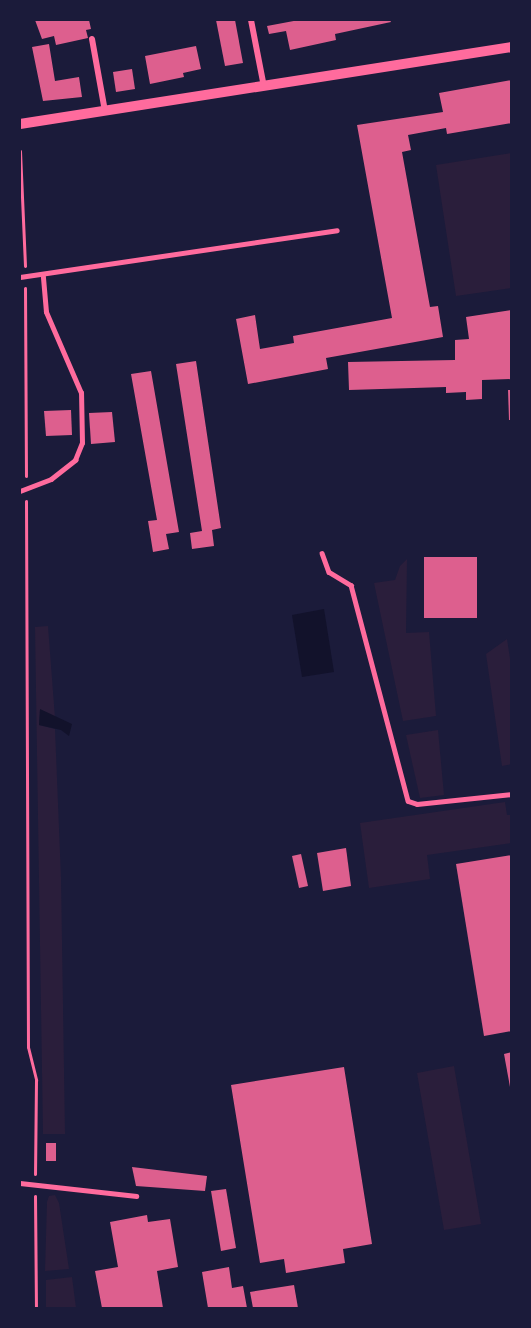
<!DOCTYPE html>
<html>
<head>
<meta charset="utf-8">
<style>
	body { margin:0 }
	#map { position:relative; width:531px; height:1328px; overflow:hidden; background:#1b1b3a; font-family:Mulish,sans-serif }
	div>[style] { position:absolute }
	.green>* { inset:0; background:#2a1e3b }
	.water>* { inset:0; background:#12122b }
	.building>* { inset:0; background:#dd5f8e }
	.path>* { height:3px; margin:-1.5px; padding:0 1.5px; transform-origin:1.5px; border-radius:1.5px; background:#ff6b9d }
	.service>* { height:4.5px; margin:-2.25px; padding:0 2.25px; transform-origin:2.25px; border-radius:2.25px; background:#ff6b9d }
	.minor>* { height:6px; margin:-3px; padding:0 3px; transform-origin:3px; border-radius:3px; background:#ff6b9d }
	.tertiary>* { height:10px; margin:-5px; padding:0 5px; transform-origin:5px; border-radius:5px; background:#ff6b9d }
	span { translate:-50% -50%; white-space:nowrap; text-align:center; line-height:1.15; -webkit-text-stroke:4.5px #1b1b3a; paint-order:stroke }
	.frame { position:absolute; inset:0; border:21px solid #1b1b3a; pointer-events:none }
</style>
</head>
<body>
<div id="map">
	<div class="green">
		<i style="clip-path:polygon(511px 153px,511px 288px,456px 296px,436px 165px)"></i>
		<i style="clip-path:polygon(407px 559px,406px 633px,429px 632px,436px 716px,403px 721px,374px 583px,395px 580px,400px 566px)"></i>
		<i style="clip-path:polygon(48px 626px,55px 718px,40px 710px,39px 725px,55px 729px,61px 878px,65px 1134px,43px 1134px,35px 627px)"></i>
		<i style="clip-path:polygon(507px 639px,512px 671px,512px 764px,502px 766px,486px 654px)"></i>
		<i style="clip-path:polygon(438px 730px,444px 795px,420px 798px,406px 735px)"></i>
		<i style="clip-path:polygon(505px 802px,507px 815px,511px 815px,511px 843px,427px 855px,430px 879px,369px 888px,360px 823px)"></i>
		<i style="clip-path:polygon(454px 1066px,481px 1224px,444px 1230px,417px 1073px)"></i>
		<i style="clip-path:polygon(55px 1195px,59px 1203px,69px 1269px,45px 1271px,47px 1202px,49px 1196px)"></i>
		<i style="clip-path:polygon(72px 1277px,76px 1308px,46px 1308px,46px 1280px)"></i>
	</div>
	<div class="water">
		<i style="clip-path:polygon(324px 609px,334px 672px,302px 677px,292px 615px)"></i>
		<i style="clip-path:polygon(40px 709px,72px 724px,69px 736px,61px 730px,39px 725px)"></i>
	</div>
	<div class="building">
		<i style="clip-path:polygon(35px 20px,89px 20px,91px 29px,86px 30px,88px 38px,56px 45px,54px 36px,42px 39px)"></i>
		<i style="clip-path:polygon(216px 20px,235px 20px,243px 63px,225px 66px)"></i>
		<i style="clip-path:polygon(299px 20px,390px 20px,391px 22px,335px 34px,336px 40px,290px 50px,286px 31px,269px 34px,267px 26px)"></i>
		<i style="clip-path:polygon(49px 44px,55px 81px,79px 77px,82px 97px,43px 101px,32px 47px)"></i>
		<i style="clip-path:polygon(196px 46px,201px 69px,183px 73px,184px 77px,150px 84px,145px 56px)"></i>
		<i style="clip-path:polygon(132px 69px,135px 89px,116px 92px,113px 72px)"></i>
		<i style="clip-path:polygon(512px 80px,512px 123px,447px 134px,446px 128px,408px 135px,411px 150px,402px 152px,430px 307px,438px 306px,443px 337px,326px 358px,328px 369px,248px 384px,236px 319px,255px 315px,260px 349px,294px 343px,293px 336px,392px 318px,357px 125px,443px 112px,439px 93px)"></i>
		<i style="clip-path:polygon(512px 310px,512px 379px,482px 380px,482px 399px,466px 400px,466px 392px,446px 393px,446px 387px,349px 390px,348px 362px,455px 360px,455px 340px,469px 339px,466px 317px)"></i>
		<i style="clip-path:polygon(196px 361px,221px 528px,212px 530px,214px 546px,192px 549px,190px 533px,202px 531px,176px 364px)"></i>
		<i style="clip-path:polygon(151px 371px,179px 532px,166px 534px,169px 549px,153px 552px,148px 521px,157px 520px,131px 374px)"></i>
		<i style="clip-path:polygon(508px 390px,512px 390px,512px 420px,509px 420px)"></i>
		<i style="clip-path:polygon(71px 410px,72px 435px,46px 436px,44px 411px)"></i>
		<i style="clip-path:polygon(112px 412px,115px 442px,91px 444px,89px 413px)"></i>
		<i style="clip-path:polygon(424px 557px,477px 557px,477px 618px,424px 618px)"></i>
		<i style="clip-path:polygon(346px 848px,351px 886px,323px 891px,317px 853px)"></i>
		<i style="clip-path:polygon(301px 854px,308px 886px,299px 888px,292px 856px)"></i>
		<i style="clip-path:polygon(512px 855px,512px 1031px,484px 1036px,456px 864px)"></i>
		<i style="clip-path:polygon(512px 1052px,512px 1087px,510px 1087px,504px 1054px)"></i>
		<i style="clip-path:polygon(344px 1067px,372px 1244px,343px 1249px,345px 1263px,286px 1273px,284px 1259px,260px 1263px,231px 1085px)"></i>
		<i style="clip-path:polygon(46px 1143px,56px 1143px,56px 1161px,46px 1161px)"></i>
		<i style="clip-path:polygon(132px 1167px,207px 1176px,205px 1191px,136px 1186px)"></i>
		<i style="clip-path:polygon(226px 1189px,236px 1248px,221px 1251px,211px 1191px)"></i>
		<i style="clip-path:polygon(147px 1215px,148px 1222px,170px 1219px,178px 1267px,157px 1271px,163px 1308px,102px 1308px,95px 1271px,118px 1267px,110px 1222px)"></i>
		<i style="clip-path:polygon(229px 1267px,232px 1288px,243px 1286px,247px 1308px,208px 1308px,202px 1272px)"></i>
		<i style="clip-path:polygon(294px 1285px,298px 1308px,253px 1308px,250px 1292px)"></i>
	</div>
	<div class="path">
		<i style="left:20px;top:151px;width:115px;rotate:87.5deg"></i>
		<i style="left:25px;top:288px;width:188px;rotate:89.7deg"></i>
		<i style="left:26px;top:501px;width:546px;rotate:89.79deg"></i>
		<i style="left:28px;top:1047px;width:34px;rotate:76deg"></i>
		<i style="left:36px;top:1080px;width:94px;rotate:90.6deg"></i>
		<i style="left:35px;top:1196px;width:112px;rotate:89.5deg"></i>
	</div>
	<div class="service">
		<i style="left:20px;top:277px;width:320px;rotate:-8.4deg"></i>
		<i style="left:20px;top:491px;width:33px;rotate:-21deg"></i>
		<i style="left:51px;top:479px;width:31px;rotate:-38deg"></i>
		<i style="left:75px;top:460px;width:18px;rotate:-68deg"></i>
		<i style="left:82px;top:443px;width:50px;rotate:-91.1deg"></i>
		<i style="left:81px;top:393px;width:88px;rotate:-113.4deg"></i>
		<i style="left:46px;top:312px;width:36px;rotate:-95deg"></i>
		<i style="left:322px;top:553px;width:20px;rotate:70deg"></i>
		<i style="left:329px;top:572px;width:26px;rotate:31deg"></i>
		<i style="left:351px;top:585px;width:223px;rotate:75.2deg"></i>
		<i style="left:408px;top:801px;width:9px;rotate:18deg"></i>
		<i style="left:417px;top:804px;width:96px;rotate:-6deg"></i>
		<i style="left:20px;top:1183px;width:117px;rotate:6.4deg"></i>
	</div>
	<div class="minor">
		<i style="left:251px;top:20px;width:68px;rotate:79deg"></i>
		<i style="left:92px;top:39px;width:73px;rotate:79.8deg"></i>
	</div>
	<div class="tertiary">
		<i style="left:20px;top:124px;width:498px;rotate:-8.9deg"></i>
	</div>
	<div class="frame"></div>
</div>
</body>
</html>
